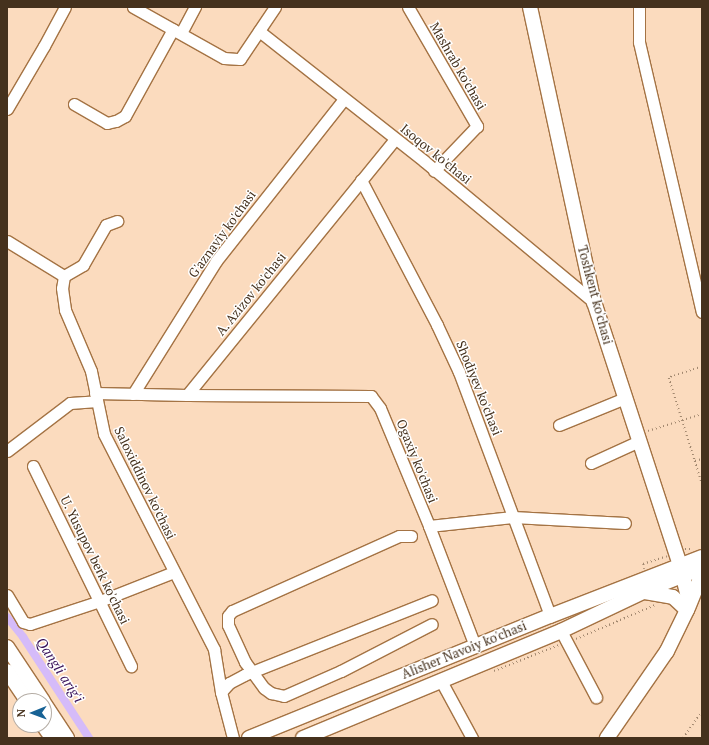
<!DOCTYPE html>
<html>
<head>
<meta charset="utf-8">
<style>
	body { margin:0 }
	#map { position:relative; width:709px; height:745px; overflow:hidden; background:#fbdbbe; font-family:"PT Serif",serif }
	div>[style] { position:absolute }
	.canal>* { height:8px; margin:-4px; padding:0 4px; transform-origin:4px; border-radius:4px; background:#d5bbf9 }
	.path>* { height:1.5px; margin-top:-0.75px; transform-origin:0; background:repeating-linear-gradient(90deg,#a2886f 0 1px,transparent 0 4px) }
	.roads { filter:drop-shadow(1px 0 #a47344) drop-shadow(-1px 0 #a47344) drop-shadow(0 1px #a47344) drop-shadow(0 -1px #a47344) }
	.minor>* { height:11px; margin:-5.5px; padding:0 5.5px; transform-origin:5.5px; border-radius:5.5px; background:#fff }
	.major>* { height:14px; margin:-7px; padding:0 7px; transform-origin:7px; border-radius:7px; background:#fff }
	span { translate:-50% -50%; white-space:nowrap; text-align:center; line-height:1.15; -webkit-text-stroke:3px #fff; paint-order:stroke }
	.street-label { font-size:13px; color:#45311d }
	.water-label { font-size:14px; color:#39135a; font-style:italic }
	.frame { position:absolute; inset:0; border:8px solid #45311d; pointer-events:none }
	.north { position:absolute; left:12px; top:693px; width:40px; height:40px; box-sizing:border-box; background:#fff; border:1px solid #b5ada5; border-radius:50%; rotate:269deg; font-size:11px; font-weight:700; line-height:16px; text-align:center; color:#45311d }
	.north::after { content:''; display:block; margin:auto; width:14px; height:18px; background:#176295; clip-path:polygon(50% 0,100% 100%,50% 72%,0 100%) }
</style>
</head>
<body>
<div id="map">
	<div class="canal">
		<i style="left:7px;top:617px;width:26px;rotate:51deg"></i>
		<i style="left:23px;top:637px;width:121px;rotate:56.8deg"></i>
	</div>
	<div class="path">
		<i style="left:702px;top:367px;width:35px;rotate:162deg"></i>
		<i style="left:669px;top:378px;width:87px;rotate:72.6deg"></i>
		<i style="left:695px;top:461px;width:7px;rotate:-16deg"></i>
		<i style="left:648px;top:431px;width:57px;rotate:-17.5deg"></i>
		<i style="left:695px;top:461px;width:24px;rotate:73deg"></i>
		<i style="left:685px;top:549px;width:7px"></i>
		<i style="left:644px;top:569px;width:5px;rotate:-101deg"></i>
		<i style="left:643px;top:564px;width:25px;rotate:-18deg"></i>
		<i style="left:576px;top:639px;width:86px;rotate:-23.3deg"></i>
		<i style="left:494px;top:671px;width:70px;rotate:-21.8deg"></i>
		<i style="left:683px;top:738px;width:33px;rotate:-55deg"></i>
	</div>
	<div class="roads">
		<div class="minor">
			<i style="left:133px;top:7px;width:104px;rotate:29.3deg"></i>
			<i style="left:224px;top:58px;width:16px;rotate:4deg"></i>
			<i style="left:240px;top:59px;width:63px;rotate:-56.1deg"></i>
			<i style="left:408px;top:7px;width:138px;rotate:59.9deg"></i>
			<i style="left:477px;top:126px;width:62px;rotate:133.7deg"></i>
			<i style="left:639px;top:7px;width:35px;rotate:90deg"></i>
			<i style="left:639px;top:42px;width:277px;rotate:76.9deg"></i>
			<i style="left:259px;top:31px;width:210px;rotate:38.2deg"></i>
			<i style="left:424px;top:161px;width:221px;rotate:39.7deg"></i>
			<i style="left:181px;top:33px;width:30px;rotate:-62deg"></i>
			<i style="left:74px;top:104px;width:38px;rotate:30deg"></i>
			<i style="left:107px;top:123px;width:9px;rotate:-13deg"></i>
			<i style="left:116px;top:121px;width:10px;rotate:-29deg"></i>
			<i style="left:125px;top:116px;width:99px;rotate:-61.1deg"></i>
			<i style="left:7px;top:109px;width:73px;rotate:-59.6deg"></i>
			<i style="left:44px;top:46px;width:44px;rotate:-61.7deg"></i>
			<i style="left:361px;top:180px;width:164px;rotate:62.3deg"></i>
			<i style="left:437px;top:325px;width:52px;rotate:64.9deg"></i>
			<i style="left:459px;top:372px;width:260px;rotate:69.5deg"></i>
			<i style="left:7px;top:241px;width:67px;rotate:31.6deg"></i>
			<i style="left:64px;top:276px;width:12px;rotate:99deg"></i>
			<i style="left:62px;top:288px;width:22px;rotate:82deg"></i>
			<i style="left:65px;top:310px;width:66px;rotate:66.9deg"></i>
			<i style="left:91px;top:371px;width:64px;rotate:78.3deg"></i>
			<i style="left:104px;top:434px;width:242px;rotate:62.9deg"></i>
			<i style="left:214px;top:649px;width:44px;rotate:80.8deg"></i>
			<i style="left:221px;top:692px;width:48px;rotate:75.4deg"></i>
			<i style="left:64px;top:276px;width:22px;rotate:-30deg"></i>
			<i style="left:83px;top:265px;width:46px;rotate:-60.1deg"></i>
			<i style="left:106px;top:225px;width:12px;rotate:-20deg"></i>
			<i style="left:95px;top:393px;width:92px;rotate:1.2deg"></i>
			<i style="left:187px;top:395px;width:330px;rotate:-50.9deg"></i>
			<i style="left:133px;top:394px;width:157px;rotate:-58deg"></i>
			<i style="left:216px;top:261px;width:206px;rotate:-51.7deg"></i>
			<i style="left:187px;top:395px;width:184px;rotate:0.3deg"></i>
			<i style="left:371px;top:396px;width:15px;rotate:53deg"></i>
			<i style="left:380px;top:408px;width:128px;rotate:67.4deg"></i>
			<i style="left:429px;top:526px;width:84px;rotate:-6.1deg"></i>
			<i style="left:513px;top:517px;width:112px;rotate:3.1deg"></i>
			<i style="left:559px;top:425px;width:71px;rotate:-22.2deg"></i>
			<i style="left:7px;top:451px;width:79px;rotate:-37.3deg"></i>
			<i style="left:70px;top:403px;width:27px;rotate:-4deg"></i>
			<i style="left:591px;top:463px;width:53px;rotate:-24.6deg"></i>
			<i style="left:33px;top:466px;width:223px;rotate:63.9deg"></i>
			<i style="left:429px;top:526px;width:129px;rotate:69deg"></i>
			<i style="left:411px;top:536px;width:12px;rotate:180deg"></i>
			<i style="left:399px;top:536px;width:183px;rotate:155.8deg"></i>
			<i style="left:232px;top:611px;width:6px;rotate:129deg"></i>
			<i style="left:228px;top:616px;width:9px;rotate:90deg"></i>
			<i style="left:228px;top:625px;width:41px;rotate:65.3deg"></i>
			<i style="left:245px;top:662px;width:32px;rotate:54deg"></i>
			<i style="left:264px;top:688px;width:9px;rotate:36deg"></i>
			<i style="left:271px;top:693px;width:13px;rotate:13deg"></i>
			<i style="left:284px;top:696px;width:62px;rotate:-23.7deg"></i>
			<i style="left:341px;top:671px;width:102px;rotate:-27.3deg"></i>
			<i style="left:7px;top:595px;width:31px;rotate:59deg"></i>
			<i style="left:23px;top:622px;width:7px;rotate:16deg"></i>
			<i style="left:30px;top:624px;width:74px;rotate:-18.2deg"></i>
			<i style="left:100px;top:601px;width:79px;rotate:-21.4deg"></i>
			<i style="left:561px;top:631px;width:75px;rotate:62.1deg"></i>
			<i style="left:441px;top:681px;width:65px;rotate:61.5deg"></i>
			<i style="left:221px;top:692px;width:12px;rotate:-48deg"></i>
			<i style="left:229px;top:683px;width:17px;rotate:-28deg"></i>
			<i style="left:244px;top:675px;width:202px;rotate:-21.7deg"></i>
		</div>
		<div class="major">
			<i style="left:530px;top:7px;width:302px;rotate:77.8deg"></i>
			<i style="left:594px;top:302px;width:277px;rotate:71.9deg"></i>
			<i style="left:680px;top:565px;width:34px;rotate:76deg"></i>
			<i style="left:688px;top:598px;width:12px;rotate:95deg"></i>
			<i style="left:687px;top:610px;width:46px;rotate:116deg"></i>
			<i style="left:667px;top:651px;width:106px;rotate:124.6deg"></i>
			<i style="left:645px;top:592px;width:28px;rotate:10deg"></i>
			<i style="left:673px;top:597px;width:19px;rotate:43deg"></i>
			<i style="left:688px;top:608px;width:38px;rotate:-68deg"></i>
			<i style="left:7px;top:647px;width:65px;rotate:56.3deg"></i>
			<i style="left:7px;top:671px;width:36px;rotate:56deg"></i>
			<i style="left:44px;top:703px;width:42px;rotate:56.7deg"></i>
			<i style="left:43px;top:725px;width:16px;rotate:55deg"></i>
			<i style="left:249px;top:738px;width:325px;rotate:-22.1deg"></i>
			<i style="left:550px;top:616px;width:163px;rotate:-21.2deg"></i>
			<i style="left:303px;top:738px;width:279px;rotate:-22.5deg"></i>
			<i style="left:561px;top:631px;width:98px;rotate:-25.5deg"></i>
			<i style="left:649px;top:589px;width:57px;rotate:-21.6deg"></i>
		</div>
	</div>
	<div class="street-label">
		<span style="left:458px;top:66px;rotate:60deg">Mashrab ko'chasi</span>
		<span style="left:436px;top:154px;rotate:39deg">Isoqov ko'chasi</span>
		<span style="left:222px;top:234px;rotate:-54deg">G'aznaviy ko'chasi</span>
		<span style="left:251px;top:294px;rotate:-51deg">A. Azizov ko'chasi</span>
		<span style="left:595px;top:295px;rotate:75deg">Toshkent ko'chasi</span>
		<span style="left:479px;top:388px;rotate:68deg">Shodiyev ko'chasi</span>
		<span style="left:417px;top:461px;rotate:68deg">Ogaxiy ko'chasi</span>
		<span style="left:145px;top:483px;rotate:64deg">Saloxiddinov ko'chasi</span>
		<span style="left:95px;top:560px;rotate:64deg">U. Yusupov berk ko'chasi</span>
		<span style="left:464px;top:650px;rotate:-22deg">Alisher Navoiy ko'chasi</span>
	</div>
	<div class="water-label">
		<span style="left:60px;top:670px;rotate:57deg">Qangli arig'i</span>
	</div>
	<div class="frame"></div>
	<div class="north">N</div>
</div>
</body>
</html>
